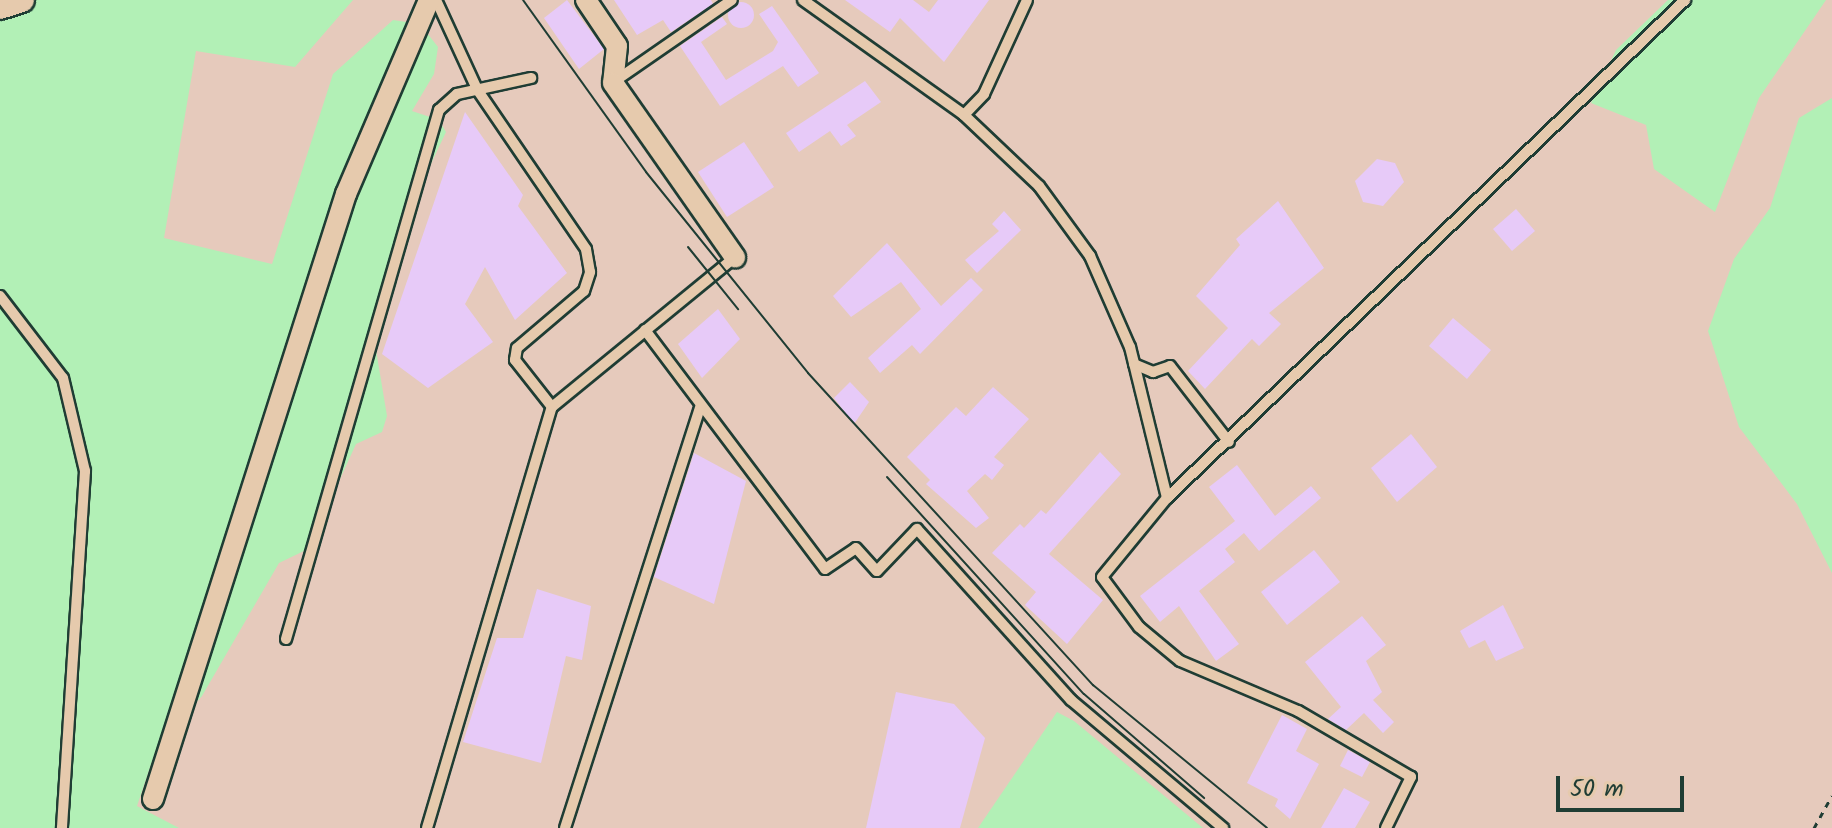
<!DOCTYPE html>
<html>
<head>
<meta charset="utf-8">
<style>
	body { margin:0 }
	#map { position:relative; width:1832px; height:828px; overflow:hidden; background:#e6cabc; font-family:Kalam,sans-serif }
	div>[style] { position:absolute }
	.green>* { inset:0; background:#b2f0b6 }
	.building>* { inset:0; background:#e7caf8 }
	.round { border-radius:50% }
	.path>* { height:3px; margin-top:-1.5px; transform-origin:0; background:repeating-linear-gradient(90deg,#1f3d34 0 6px,transparent 0 12px) }
	.roads { filter:drop-shadow(2px 0 #1f3d34) drop-shadow(-2px 0 #1f3d34) drop-shadow(0 2px #1f3d34) drop-shadow(0 -2px #1f3d34) }
	.service>* { height:10px; margin:-5px; padding:0 5px; transform-origin:5px; border-radius:5px; background:#e6caad }
	.minor>* { height:20px; margin:-10px; padding:0 10px; transform-origin:10px; border-radius:10px; background:#e6caad }
	.tertiary>* { height:24px; margin:-12px; padding:0 12px; transform-origin:12px; border-radius:12px; background:#e6caad }
	.tram>* { height:2px; margin:-1px; padding:0 1px; transform-origin:1px; border-radius:1px; background:#1f3d34 }
	span { translate:-50% -50%; white-space:nowrap; text-align:center; line-height:1.15; -webkit-text-stroke:6px #e6caad; paint-order:stroke }
	.scale { position:absolute; left:1556px; top:776px; width:128px; height:36px; box-sizing:border-box; border:4px solid #1f3d34; border-top:0; padding-left:10px; font-size:24px; line-height:28px; white-space:nowrap; color:#1f3d34; -webkit-text-stroke:6px #e6caad; paint-order:stroke }
</style>
</head>
<body>
<div id="map">
	<div class="green">
		<i style="clip-path:polygon(0 0,353px 0,295px 67px,196px 51px,164px 238px,272px 264px,333px 74px,393px 20px,420px 24px,438px 47px,434px 74px,412px 111px,439px 120px,446px 132px,420px 187px,375px 344px,387px 416px,382px 432px,356px 444px,308px 549px,279px 563px,202px 696px,158px 744px,137px 806px,179px 828px,0 828px)"></i>
		<i style="clip-path:polygon(1668px 0,1826px 0,1759px 98px,1715px 212px,1654px 169px,1646px 125px,1591px 103px,1616px 50px)"></i>
		<i style="clip-path:polygon(1832px 98px,1832px 573px,1797px 504px,1739px 427px,1708px 331px,1734px 259px,1770px 208px,1799px 118px)"></i>
		<i style="clip-path:polygon(1057px 712px,1074px 721px,1203px 828px,978px 828px)"></i>
	</div>
	<div class="building">
		<i style="clip-path:polygon(567px 0,604px 49px,579px 69px,544px 18px)"></i>
		<i style="clip-path:polygon(614px 0,711px 0,713px 4px,671px 32px,663px 20px,637px 35px)"></i>
		<i style="clip-path:polygon(845px 0,913px 0,929px 12px,938px 0,989px 0,944px 62px,900px 18px,890px 32px)"></i>
		<i class="round" style="left:728px;top:2px;width:26px;height:26px"></i>
		<i style="clip-path:polygon(772px 6px,819px 73px,798px 87px,783px 66px,720px 106px,680px 46px,722px 17px,727px 24px,701px 42px,726px 80px,773px 51px,778px 42px,759px 14px)"></i>
		<i style="clip-path:polygon(865px 81px,881px 102px,847px 125px,856px 136px,841px 146px,830px 131px,799px 152px,786px 133px)"></i>
		<i style="clip-path:polygon(465px 112px,523px 195px,518px 206px,567px 273px,515px 320px,485px 267px,465px 304px,493px 342px,428px 388px,382px 354px)"></i>
		<i style="clip-path:polygon(744px 142px,774px 187px,727px 217px,698px 172px)"></i>
		<i style="clip-path:polygon(1377px 159px,1395px 163px,1404px 182px,1383px 206px,1363px 202px,1355px 181px)"></i>
		<i style="clip-path:polygon(1278px 201px,1324px 268px,1269px 313px,1281px 324px,1259px 346px,1252px 339px,1205px 389px,1188px 371px,1228px 328px,1196px 296px,1240px 245px,1236px 239px)"></i>
		<i style="clip-path:polygon(1516px 209px,1535px 231px,1512px 251px,1493px 229px)"></i>
		<i style="clip-path:polygon(1004px 211px,1021px 230px,977px 273px,965px 260px,999px 231px,992px 224px)"></i>
		<i style="clip-path:polygon(887px 243px,941px 306px,971px 278px,983px 290px,920px 354px,912px 345px,880px 373px,868px 358px,921px 309px,901px 282px,851px 317px,833px 296px)"></i>
		<i style="clip-path:polygon(718px 309px,740px 339px,702px 378px,678px 344px)"></i>
		<i style="clip-path:polygon(1453px 318px,1491px 350px,1467px 379px,1429px 346px)"></i>
		<i style="clip-path:polygon(850px 382px,869px 402px,854px 424px,834px 398px)"></i>
		<i style="clip-path:polygon(993px 387px,1029px 419px,994px 457px,1004px 465px,992px 480px,985px 474px,967px 491px,989px 518px,976px 528px,926px 484px,930px 480px,907px 457px,956px 407px,966px 416px)"></i>
		<i style="clip-path:polygon(1411px 434px,1437px 467px,1397px 502px,1371px 468px)"></i>
		<i style="clip-path:polygon(1100px 452px,1121px 474px,1049px 554px,1103px 600px,1067px 644px,1025px 605px,1036px 592px,992px 553px,1020px 524px,1024px 528px,1041px 510px,1046px 514px)"></i>
		<i style="clip-path:polygon(694px 453px,746px 481px,714px 604px,654px 577px)"></i>
		<i style="clip-path:polygon(1237px 465px,1275px 516px,1311px 486px,1321px 498px,1259px 551px,1244px 533px,1225px 549px,1235px 562px,1199px 591px,1239px 644px,1216px 661px,1179px 606px,1160px 622px,1140px 596px,1235px 521px,1209px 487px)"></i>
		<i style="clip-path:polygon(1314px 550px,1340px 582px,1287px 625px,1261px 592px)"></i>
		<i style="clip-path:polygon(537px 589px,591px 606px,582px 660px,566px 656px,541px 763px,463px 742px,497px 638px,523px 638px)"></i>
		<i style="clip-path:polygon(1503px 605px,1524px 648px,1496px 661px,1485px 640px,1469px 648px,1460px 631px)"></i>
		<i style="clip-path:polygon(1362px 616px,1386px 645px,1366px 661px,1382px 692px,1373px 700px,1394px 722px,1383px 733px,1364px 713px,1346px 730px,1328px 719px,1341px 707px,1305px 662px)"></i>
		<i style="clip-path:polygon(896px 692px,954px 704px,985px 738px,960px 828px,866px 828px)"></i>
		<i style="clip-path:polygon(1282px 715px,1307px 729px,1296px 751px,1319px 764px,1290px 819px,1275px 806px,1278px 799px,1247px 783px)"></i>
		<i style="clip-path:polygon(1348px 750px,1370px 762px,1362px 777px,1340px 766px)"></i>
		<i style="clip-path:polygon(1344px 788px,1370px 802px,1355px 828px,1321px 828px)"></i>
	</div>
	<div class="path">
		<i style="left:1814px;top:828px;width:37px;rotate:-61deg"></i>
	</div>
	<div class="roads">
		<div class="service">
			<i style="left:803px;top:0;width:198px;rotate:35.5deg"></i>
			<i style="left:964px;top:115px;width:103px;rotate:43.4deg"></i>
			<i style="left:1039px;top:186px;width:87px;rotate:53.9deg"></i>
			<i style="left:1090px;top:256px;width:99px;rotate:66.3deg"></i>
			<i style="left:1130px;top:347px;width:155px;rotate:76.2deg"></i>
			<i style="left:615px;top:81px;width:142px;rotate:-34.7deg"></i>
			<i style="left:964px;top:115px;width:29px;rotate:-46deg"></i>
			<i style="left:984px;top:94px;width:103px;rotate:-65.4deg"></i>
			<i style="left:0;top:296px;width:103px;rotate:52.5deg"></i>
			<i style="left:63px;top:378px;width:96px;rotate:76.7deg"></i>
			<i style="left:85px;top:471px;width:358px;rotate:93.7deg"></i>
			<i style="left:645px;top:330px;width:299px;rotate:53deg"></i>
			<i style="left:825px;top:569px;width:37px;rotate:-34deg"></i>
			<i style="left:856px;top:548px;width:31px;rotate:48deg"></i>
			<i style="left:877px;top:571px;width:58px;rotate:-46.4deg"></i>
			<i style="left:917px;top:529px;width:230px;rotate:48deg"></i>
			<i style="left:1071px;top:700px;width:199px;rotate:40.1deg"></i>
			<i style="left:1134px;top:364px;width:21px;rotate:23deg"></i>
			<i style="left:1153px;top:372px;width:18px;rotate:-19deg"></i>
			<i style="left:1170px;top:366px;width:96px;rotate:52.2deg"></i>
			<i style="left:552px;top:407px;width:237px;rotate:-39.3deg"></i>
			<i style="left:286px;top:639px;width:551px;rotate:-73.87deg"></i>
			<i style="left:439px;top:110px;width:24px;rotate:-42deg"></i>
			<i style="left:457px;top:94px;width:76px;rotate:-12.2deg"></i>
			<i style="left:427px;top:828px;width:439px;rotate:-73.5deg"></i>
			<i style="left:552px;top:407px;width:60px;rotate:-128.2deg"></i>
			<i style="left:515px;top:360px;width:12px;rotate:-81deg"></i>
			<i style="left:517px;top:348px;width:88px;rotate:-40.4deg"></i>
			<i style="left:584px;top:291px;width:20px;rotate:-72deg"></i>
			<i style="left:590px;top:272px;width:23px;rotate:-100deg"></i>
			<i style="left:586px;top:249px;width:194px;rotate:-124.3deg"></i>
			<i style="left:477px;top:89px;width:98px;rotate:-114.7deg"></i>
			<i style="left:565px;top:828px;width:442px;rotate:-72.2deg"></i>
			<i style="left:1386px;top:828px;width:57px;rotate:-63.9deg"></i>
			<i style="left:1411px;top:777px;width:131px;rotate:-149.7deg"></i>
			<i style="left:1298px;top:711px;width:128px;rotate:-157deg"></i>
			<i style="left:1180px;top:661px;width:53px;rotate:-140.3deg"></i>
			<i style="left:1139px;top:627px;width:62px;rotate:-126.5deg"></i>
			<i style="left:1102px;top:577px;width:102px;rotate:-50.6deg"></i>
			<i style="left:1167px;top:498px;width:719px;rotate:-43.87deg"></i>
		</div>
		<div class="minor">
			<i style="left:586px;top:0;width:55px;rotate:56deg"></i>
			<i style="left:617px;top:46px;width:37px;rotate:96deg"></i>
			<i style="left:613px;top:83px;width:213px;rotate:55deg"></i>
			<i style="left:153px;top:799px;width:635px;rotate:-72.31deg"></i>
			<i style="left:346px;top:194px;width:211px;rotate:-66.8deg"></i>
		</div>
		<div class="tertiary">
			<i style="left:0;top:7px;width:23px;rotate:-18deg"></i>
		</div>
	</div>
	<div class="tram">
		<i style="left:523px;top:0;width:211px;rotate:54.4deg"></i>
		<i style="left:646px;top:172px;width:258px;rotate:51.1deg"></i>
		<i style="left:808px;top:373px;width:423px;rotate:47.6deg"></i>
		<i style="left:1093px;top:685px;width:225px;rotate:39.4deg"></i>
		<i style="left:688px;top:247px;width:80px;rotate:51.1deg"></i>
		<i style="left:887px;top:477px;width:293px;rotate:47.8deg"></i>
		<i style="left:1084px;top:694px;width:159px;rotate:40.9deg"></i>
	</div>
	<div class="scale">50 m</div>
</div>
</body>
</html>
